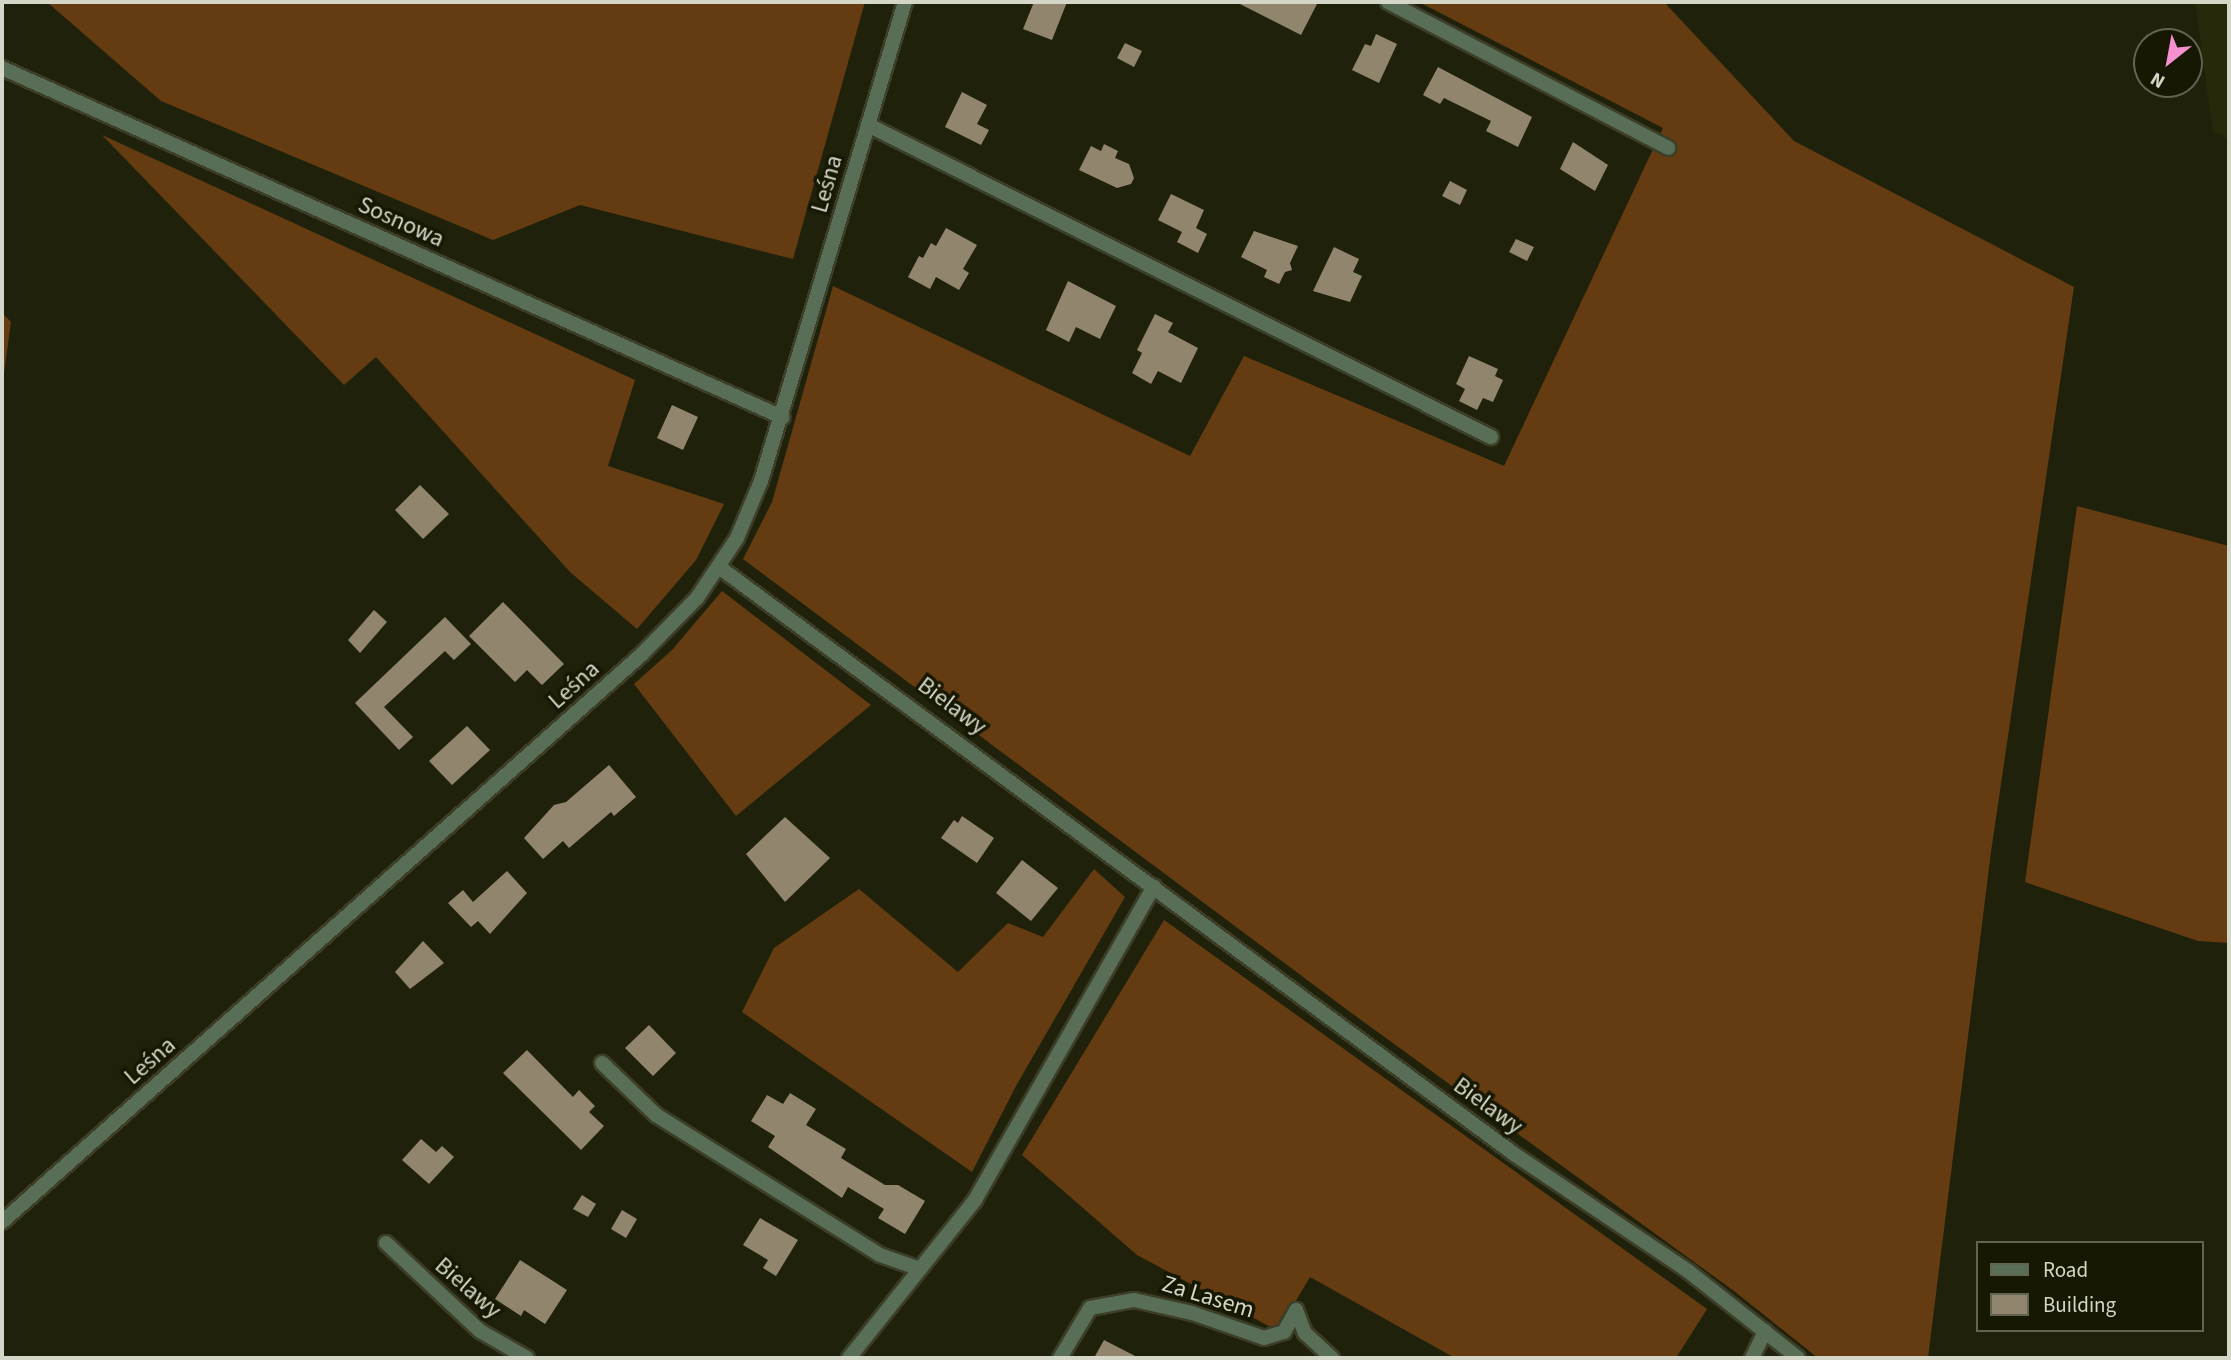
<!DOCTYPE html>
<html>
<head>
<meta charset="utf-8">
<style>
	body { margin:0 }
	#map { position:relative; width:2231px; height:1360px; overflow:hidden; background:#1f210a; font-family:"Source Sans 3",sans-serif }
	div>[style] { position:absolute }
	.built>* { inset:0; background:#262a0a }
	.forest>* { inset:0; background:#653c12 }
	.building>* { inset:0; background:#91866d }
	.roads { filter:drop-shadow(2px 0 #3c3e28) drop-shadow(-2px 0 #3c3e28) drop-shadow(0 2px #3c3e28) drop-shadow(0 -2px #3c3e28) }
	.minor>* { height:14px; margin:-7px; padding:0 7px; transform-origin:7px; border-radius:7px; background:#596e56 }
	span { translate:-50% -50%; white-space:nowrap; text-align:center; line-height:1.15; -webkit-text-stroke:7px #161803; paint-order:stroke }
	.street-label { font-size:24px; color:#d4d6c8 }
	.frame { position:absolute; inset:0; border:4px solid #d4d6c8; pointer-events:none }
	.legend { position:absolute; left:1976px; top:1241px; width:228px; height:91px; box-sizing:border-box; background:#161803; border:2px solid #626452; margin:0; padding:9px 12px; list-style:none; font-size:21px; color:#d4d6c8 }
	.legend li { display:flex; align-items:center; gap:14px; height:35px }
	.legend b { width:35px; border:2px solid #626452 }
	.north { position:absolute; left:2133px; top:28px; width:70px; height:70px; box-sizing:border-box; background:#161803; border:2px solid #626452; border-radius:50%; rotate:211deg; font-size:19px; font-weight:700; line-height:28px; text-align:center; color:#d4d6c8 }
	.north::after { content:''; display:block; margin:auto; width:24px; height:32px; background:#f790cf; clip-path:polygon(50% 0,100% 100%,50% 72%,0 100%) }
</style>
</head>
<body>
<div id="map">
	<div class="built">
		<i style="clip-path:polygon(2195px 2px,2229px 2px,2229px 140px,2213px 131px)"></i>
	</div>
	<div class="forest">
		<i style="clip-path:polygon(47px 2px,865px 2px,793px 259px,580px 205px,493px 240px,161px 101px)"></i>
		<i style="clip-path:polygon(1419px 2px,1664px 2px,1794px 141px,2074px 287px,1991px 852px,1928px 1358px,1818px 1358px,1734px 1291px,1346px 1009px,743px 559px,772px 502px,833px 286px,1190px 456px,1244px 356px,1504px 466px,1663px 128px)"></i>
		<i style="clip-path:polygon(102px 135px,635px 380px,608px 466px,724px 504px,696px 560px,637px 629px,570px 572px,376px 357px,344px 385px)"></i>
		<i style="clip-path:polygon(2px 313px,11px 322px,2px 388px)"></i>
		<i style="clip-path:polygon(2077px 506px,2229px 546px,2229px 943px,2198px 941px,2025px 882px)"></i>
		<i style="clip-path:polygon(722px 591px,871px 705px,736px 816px,634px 684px,672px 650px)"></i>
		<i style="clip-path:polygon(1094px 869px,1125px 897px,1016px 1086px,972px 1172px,742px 1012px,774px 948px,859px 889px,958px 972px,1008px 923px,1043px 937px)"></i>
		<i style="clip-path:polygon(1164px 920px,1707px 1309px,1676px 1358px,1455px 1358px,1310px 1277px,1278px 1331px,1137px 1255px,1022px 1155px)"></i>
	</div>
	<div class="building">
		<i style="clip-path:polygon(1034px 2px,1067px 2px,1052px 40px,1023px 29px)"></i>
		<i style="clip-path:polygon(1236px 2px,1318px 2px,1301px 35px)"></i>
		<i style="clip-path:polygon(1376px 34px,1397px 44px,1379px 83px,1352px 70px,1365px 44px,1371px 46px)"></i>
		<i style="clip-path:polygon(1125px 43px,1142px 51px,1134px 67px,1117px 58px)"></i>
		<i style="clip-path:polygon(1438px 67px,1532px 117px,1518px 147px,1486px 131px,1491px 121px,1444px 98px,1440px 104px,1423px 95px)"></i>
		<i style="clip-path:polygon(962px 92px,987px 105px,977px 124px,989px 130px,981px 145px,945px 127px)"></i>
		<i style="clip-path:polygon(1573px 142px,1608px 165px,1595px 191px,1560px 169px)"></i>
		<i style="clip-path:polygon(1104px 144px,1118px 151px,1115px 158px,1129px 164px,1134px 178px,1131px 184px,1117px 188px,1079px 170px,1091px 146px,1101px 151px)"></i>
		<i style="clip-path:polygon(1450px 181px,1467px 190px,1460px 205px,1442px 196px)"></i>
		<i style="clip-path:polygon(1171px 194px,1204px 210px,1196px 228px,1207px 234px,1198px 253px,1177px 242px,1182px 232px,1158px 220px)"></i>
		<i style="clip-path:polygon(946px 228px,977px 245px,963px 269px,969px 273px,959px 290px,936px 277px,930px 289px,908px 277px,919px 256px,923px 258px,931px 243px,936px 246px)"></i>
		<i style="clip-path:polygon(1254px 231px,1298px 246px,1290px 263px,1292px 270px,1285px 272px,1279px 284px,1264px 277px,1267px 270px,1241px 257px)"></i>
		<i style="clip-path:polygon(1516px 239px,1534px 247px,1527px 261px,1509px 252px)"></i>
		<i style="clip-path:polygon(1334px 247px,1359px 259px,1353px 272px,1362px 276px,1350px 302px,1313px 291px)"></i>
		<i style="clip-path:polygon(1068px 281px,1116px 306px,1100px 339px,1076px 327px,1069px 342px,1046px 330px)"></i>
		<i style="clip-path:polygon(1155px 314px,1173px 323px,1168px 332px,1198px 348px,1181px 383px,1158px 371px,1151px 384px,1132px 373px,1142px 353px,1137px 350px)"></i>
		<i style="clip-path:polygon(1469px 356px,1498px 369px,1495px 376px,1503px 380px,1493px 402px,1483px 398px,1477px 410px,1459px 401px,1465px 389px,1456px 384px)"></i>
		<i style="clip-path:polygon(672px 405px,698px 417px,683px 450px,657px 438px)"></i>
		<i style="clip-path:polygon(420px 485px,449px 514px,423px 539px,395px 510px)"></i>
		<i style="clip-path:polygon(503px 602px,564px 664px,542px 685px,527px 670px,515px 682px,469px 636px)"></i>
		<i style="clip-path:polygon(374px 610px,387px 622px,360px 653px,348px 640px)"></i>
		<i style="clip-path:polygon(445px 617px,471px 644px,454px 660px,445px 651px,384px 707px,413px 737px,399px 750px,355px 703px)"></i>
		<i style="clip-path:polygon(467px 726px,490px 750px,452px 785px,429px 761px)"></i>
		<i style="clip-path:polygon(609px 765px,636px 797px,614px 816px,611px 812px,569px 848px,563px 841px,543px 859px,524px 838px,554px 805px,566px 802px)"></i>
		<i style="clip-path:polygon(962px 816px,994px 838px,977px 863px,941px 838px,954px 820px,958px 823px)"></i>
		<i style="clip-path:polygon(785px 817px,830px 858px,785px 902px,746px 854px)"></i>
		<i style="clip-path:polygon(1022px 860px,1058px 888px,1031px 921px,996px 893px)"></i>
		<i style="clip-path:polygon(507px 871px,527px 893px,490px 934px,478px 921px,471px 927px,448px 903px,463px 890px,473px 902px)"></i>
		<i style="clip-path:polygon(423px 941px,444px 963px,410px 989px,395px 972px)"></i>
		<i style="clip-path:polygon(649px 1025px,676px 1053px,653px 1076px,625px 1048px)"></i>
		<i style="clip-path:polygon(527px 1050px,573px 1097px,579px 1090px,595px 1106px,589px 1112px,604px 1126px,581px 1150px,503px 1073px)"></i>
		<i style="clip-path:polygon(790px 1093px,816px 1109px,806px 1125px,846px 1149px,841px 1158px,885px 1185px,898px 1185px,925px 1201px,905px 1234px,878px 1218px,884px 1209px,848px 1187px,842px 1198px,768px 1147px,775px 1136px,751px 1121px,767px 1095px,783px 1104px)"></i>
		<i style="clip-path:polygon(421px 1139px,436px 1152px,442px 1146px,454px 1157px,429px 1184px,402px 1160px)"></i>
		<i style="clip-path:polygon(582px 1195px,596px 1204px,588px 1217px,573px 1209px)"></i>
		<i style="clip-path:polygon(622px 1210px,637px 1219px,626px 1238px,611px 1229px)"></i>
		<i style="clip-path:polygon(760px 1218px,798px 1240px,776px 1276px,763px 1268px,768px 1260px,743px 1245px)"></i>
		<i style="clip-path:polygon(520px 1260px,567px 1290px,545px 1324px,524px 1310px,521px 1316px,495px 1299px)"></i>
		<i style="clip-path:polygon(1104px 1340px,1139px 1358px,1094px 1358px)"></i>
	</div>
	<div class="roads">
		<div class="minor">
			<i style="left:1388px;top:2px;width:316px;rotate:27.5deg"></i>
			<i style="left:2px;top:68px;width:855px;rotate:24.11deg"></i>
			<i style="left:868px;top:125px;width:697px;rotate:26.6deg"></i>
			<i style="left:719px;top:567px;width:988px;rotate:36.44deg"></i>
			<i style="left:1514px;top:1154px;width:210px;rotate:33.9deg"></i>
			<i style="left:1688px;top:1271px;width:140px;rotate:38.3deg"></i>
			<i style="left:602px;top:1063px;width:75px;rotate:43.9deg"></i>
			<i style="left:656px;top:1115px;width:264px;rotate:32deg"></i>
			<i style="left:880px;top:1255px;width:42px;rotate:19.3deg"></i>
			<i style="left:2px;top:1222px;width:854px;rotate:-41.58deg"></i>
			<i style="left:641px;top:655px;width:80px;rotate:-45.5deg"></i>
			<i style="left:697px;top:598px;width:72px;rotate:-56.3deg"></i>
			<i style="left:737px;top:538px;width:62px;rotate:-67.2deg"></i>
			<i style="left:761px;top:481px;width:500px;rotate:-73.27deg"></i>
			<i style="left:386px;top:1243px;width:129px;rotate:43.1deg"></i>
			<i style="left:480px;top:1331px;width:54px;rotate:29.9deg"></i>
			<i style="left:849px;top:1358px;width:202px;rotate:-51.4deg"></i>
			<i style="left:975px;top:1200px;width:361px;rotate:-60.3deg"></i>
			<i style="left:1060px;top:1358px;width:58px;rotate:-59deg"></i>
			<i style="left:1090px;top:1308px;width:45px;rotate:-10.3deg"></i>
			<i style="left:1134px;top:1300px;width:59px;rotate:12.6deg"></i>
			<i style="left:1192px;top:1313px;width:76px;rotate:19.1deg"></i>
			<i style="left:1264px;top:1338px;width:21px;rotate:-17deg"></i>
			<i style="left:1284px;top:1332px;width:25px;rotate:-61deg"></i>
			<i style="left:1296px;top:1310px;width:25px;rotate:69deg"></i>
			<i style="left:1305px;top:1333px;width:37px;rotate:43deg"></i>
			<i style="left:1752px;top:1358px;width:30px;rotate:-64deg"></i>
		</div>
	</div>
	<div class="street-label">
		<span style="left:827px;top:184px;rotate:-74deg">Leśna</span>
		<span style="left:401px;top:222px;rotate:24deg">Sosnowa</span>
		<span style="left:574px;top:685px;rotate:-42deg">Leśna</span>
		<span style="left:952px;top:706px;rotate:37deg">Bielawy</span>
		<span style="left:150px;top:1061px;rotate:-41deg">Leśna</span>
		<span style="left:1488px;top:1106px;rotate:36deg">Bielawy</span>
		<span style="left:468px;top:1288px;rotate:41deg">Bielawy</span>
		<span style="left:1208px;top:1297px;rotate:17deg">Za Lasem</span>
	</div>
	<div class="frame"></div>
	<ul class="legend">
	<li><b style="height:9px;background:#596e56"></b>Road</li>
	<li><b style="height:19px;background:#91866d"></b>Building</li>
	</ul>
	<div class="north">N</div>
</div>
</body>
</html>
